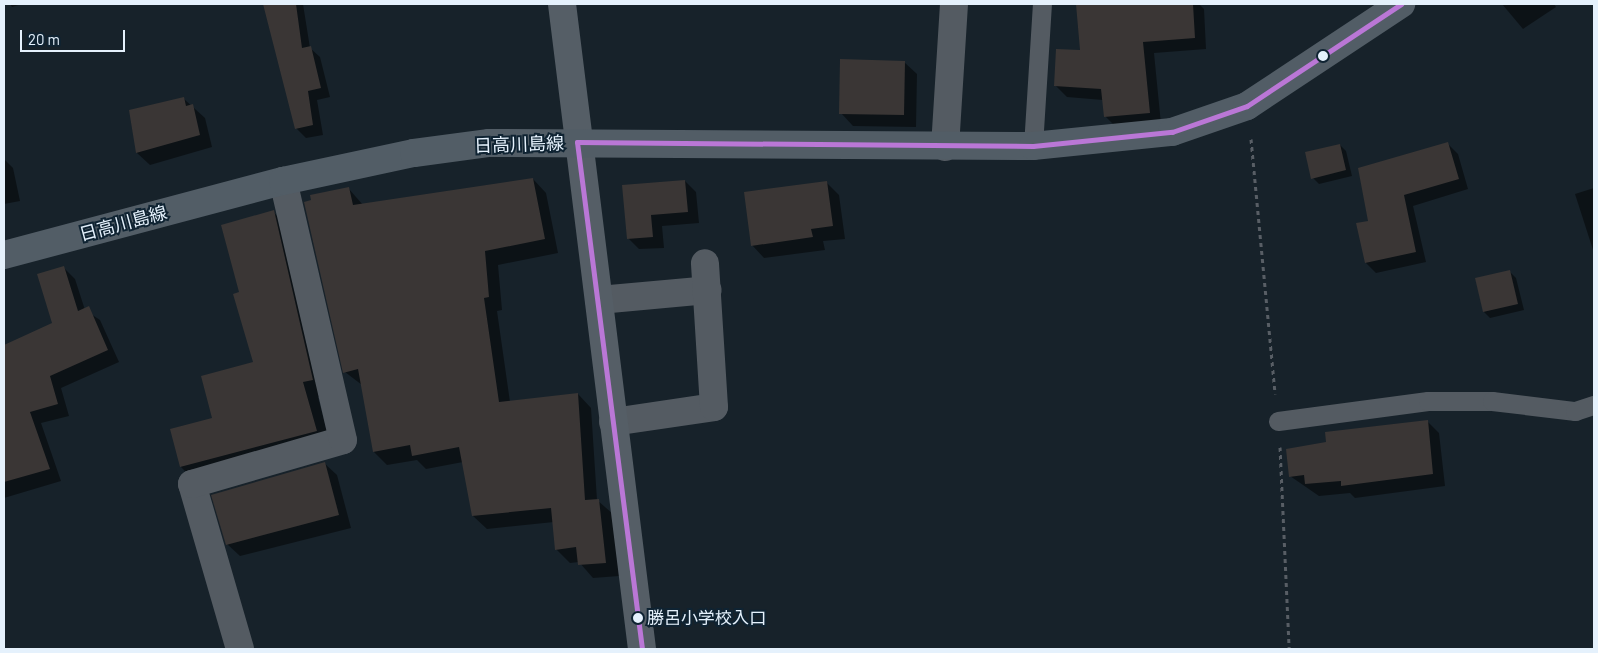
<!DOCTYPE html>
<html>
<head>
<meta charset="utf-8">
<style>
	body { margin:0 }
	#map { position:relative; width:1598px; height:653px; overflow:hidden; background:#17222a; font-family:Barlow,"Noto Sans JP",sans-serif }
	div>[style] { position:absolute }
	.shadow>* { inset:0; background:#0007 }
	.building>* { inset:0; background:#3a3635 }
	.path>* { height:3px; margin-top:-1.5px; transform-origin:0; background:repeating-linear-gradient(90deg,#585e65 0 4px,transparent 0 8px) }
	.lane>* { height:19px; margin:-9.5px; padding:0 9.5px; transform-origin:9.5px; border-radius:9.5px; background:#545b62 }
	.street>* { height:28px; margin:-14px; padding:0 14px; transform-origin:14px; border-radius:14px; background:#545b62 }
	.secondary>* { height:28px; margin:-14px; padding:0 14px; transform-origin:14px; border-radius:14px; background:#555e66 }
	.primary>* { height:28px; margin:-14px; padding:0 14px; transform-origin:14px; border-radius:14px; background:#525d66 }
	.bus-1>* { height:5px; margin:-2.5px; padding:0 2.5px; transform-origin:2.5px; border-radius:2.5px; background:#ba77d6 }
	.dots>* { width:14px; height:14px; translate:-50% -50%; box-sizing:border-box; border:2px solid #0f2332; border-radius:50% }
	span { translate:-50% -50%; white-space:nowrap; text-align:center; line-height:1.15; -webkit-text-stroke:4px #0f2332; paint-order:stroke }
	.bus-label { font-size:17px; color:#e5f1fc }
	.left { translate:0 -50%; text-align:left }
	.street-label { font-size:18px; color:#e5f1fc }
	.frame { position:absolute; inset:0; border:5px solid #e5f1fc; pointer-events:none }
	.scale { position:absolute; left:20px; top:30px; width:105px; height:22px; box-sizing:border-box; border:2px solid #e5f1fc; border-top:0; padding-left:6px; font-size:15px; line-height:18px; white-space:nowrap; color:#e5f1fc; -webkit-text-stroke:4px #0f2332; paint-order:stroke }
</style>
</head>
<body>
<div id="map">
	<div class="shadow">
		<i style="clip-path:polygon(10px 4px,22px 4px,12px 7px)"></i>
		<i style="clip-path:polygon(267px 4px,303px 4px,310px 48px,320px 57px,330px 97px,317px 100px,323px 135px,306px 138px,296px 128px)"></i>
		<i style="clip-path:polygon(1077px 4px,1199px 4px,1204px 9px,1206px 49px,1154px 53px,1161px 124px,1117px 128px,1105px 116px,1103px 100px,1067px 97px,1055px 85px,1081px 52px)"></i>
		<i style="clip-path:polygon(1210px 4px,1243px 4px,1212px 5px)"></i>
		<i style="clip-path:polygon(1502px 4px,1554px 4px,1556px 7px,1523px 29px)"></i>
		<i style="clip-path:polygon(904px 62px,917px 74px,916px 127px,853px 126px,841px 113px)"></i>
		<i style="clip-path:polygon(184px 99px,205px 118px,212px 147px,150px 165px,137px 153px,130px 111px)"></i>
		<i style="clip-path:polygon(1448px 144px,1458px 154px,1468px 189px,1413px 206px,1426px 262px,1376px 273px,1366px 263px,1369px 222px)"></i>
		<i style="clip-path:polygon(1340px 145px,1346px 151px,1352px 176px,1319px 184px,1313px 178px)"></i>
		<i style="clip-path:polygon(4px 159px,13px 168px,20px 201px,4px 204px)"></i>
		<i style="clip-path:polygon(533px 179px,546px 193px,558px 253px,498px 265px,502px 310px,497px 311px,510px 402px,578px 394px,591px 408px,597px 500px,613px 514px,619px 576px,593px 578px,579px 562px,570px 563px,556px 549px,554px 522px,487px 529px,473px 516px,463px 462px,426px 469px,417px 460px,387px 465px,374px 452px,362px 385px,345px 372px,349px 189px,363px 205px)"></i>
		<i style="clip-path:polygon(685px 181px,696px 192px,699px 223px,662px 226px,664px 248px,639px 249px,628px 238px,624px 186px)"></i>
		<i style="clip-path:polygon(826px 182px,839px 195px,845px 239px,823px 241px,825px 250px,764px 258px,752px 245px)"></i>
		<i style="clip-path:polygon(1594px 188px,1594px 253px,1575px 194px)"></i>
		<i style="clip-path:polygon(273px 212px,289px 227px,328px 395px,318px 397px,331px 447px,196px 482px,181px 467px,172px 430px,214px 419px,254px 363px,241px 293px)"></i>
		<i style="clip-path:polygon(63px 267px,75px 279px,85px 310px,100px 320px,119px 362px,61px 388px,69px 416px,41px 423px,61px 481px,4px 498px,4px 354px,43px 344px,53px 324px)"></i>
		<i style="clip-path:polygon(1510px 272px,1516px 278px,1524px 310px,1490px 318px,1484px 312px)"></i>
		<i style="clip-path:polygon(1427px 421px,1439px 433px,1445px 486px,1355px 498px,1350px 493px,1319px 496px,1290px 476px,1328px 443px)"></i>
		<i style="clip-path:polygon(324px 463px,337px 475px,351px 528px,240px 556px,227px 544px)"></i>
	</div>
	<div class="building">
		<i style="clip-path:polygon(263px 4px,296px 4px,302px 48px,311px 46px,321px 88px,308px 91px,313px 125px,295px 129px)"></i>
		<i style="clip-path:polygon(1076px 4px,1193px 4px,1195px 38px,1143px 42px,1150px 113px,1104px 117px,1101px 89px,1054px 86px,1056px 49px,1080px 50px)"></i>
		<i style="clip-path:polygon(840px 59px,905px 61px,904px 115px,839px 114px)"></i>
		<i style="clip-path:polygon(184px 97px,186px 106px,193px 104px,200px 135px,136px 153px,129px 110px)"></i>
		<i style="clip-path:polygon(1448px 142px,1459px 179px,1404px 195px,1416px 252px,1365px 263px,1356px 223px,1368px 221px,1358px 168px)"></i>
		<i style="clip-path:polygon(1340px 144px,1346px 170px,1311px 179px,1305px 152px)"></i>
		<i style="clip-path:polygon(533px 178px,545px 239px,485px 251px,489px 297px,484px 298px,499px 402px,578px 393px,585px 500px,599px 499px,606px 563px,578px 565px,576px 547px,555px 550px,551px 508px,472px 516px,459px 447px,412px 456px,410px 445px,373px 452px,358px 369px,343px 373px,304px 202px,311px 200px,310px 195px,349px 187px,353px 205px)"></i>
		<i style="clip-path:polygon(685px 180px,688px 212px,651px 215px,653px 237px,627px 239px,622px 185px)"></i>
		<i style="clip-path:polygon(827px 181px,833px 226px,811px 229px,813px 237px,751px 246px,744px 192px)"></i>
		<i style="clip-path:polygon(274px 210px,313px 380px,303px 382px,317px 431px,180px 467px,170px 429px,212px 418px,201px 376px,253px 362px,233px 294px,239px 292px,221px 225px)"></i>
		<i style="clip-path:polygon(64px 266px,78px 311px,89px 306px,108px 350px,50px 376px,58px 404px,30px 412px,50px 469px,4px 482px,4px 345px,52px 323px,37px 274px)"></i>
		<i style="clip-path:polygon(1510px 270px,1518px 304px,1483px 312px,1475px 278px)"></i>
		<i style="clip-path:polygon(1428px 420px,1433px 474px,1341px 486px,1341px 481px,1305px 484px,1304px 475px,1289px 477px,1286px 449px,1326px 442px,1325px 432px)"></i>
		<i style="clip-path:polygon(325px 462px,339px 515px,226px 545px,211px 495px)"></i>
	</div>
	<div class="path">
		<i style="left:1251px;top:139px;width:256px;rotate:84.6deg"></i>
		<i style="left:1280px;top:447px;width:202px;rotate:87.4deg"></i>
	</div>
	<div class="lane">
		<i style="left:1033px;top:146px;width:142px;rotate:-86.4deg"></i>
		<i style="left:1278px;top:421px;width:151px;rotate:-7.6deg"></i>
		<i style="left:1428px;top:401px;width:64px"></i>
		<i style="left:1492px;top:401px;width:84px;rotate:6.9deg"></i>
		<i style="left:1575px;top:411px;width:20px;rotate:-18deg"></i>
	</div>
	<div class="street">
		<i style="left:945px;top:147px;width:143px;rotate:-86.4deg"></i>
		<i style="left:599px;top:300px;width:109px;rotate:-5.2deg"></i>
		<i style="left:613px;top:422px;width:102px;rotate:-8.4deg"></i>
		<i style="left:714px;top:407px;width:144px;rotate:-93.6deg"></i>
		<i style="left:240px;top:649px;width:172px;rotate:-106.2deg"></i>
		<i style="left:192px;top:484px;width:157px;rotate:-16.2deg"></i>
		<i style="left:343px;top:440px;width:266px;rotate:-103deg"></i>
	</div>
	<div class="secondary">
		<i style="left:562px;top:4px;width:650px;rotate:82.93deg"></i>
	</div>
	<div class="primary">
		<i style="left:4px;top:255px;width:289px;rotate:-14.9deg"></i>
		<i style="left:283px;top:181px;width:134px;rotate:-12.1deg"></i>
		<i style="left:414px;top:153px;width:76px;rotate:-7.6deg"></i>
		<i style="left:489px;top:143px;width:544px;rotate:0.32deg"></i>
		<i style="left:1033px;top:146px;width:140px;rotate:-5.8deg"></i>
		<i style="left:1172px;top:132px;width:79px;rotate:-19.1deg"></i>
		<i style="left:1247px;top:106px;width:185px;rotate:-33.5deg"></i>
	</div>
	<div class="bus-1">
		<i style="left:577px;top:142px;width:456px;rotate:0.5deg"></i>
		<i style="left:1033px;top:146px;width:140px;rotate:-5.8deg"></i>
		<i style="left:1172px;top:132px;width:79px;rotate:-19.1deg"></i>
		<i style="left:1247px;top:106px;width:185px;rotate:-33.5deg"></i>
		<i style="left:577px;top:142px;width:511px;rotate:82.69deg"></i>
	</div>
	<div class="dots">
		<i style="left:1323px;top:56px;background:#e5f1fc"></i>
		<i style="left:638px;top:618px;background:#e5f1fc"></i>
	</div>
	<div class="bus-label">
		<span class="left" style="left:647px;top:618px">勝呂小学校入口</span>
	</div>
	<div class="street-label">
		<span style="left:519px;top:144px;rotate:-2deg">日高川島線</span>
		<span style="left:123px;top:223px;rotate:-15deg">日高川島線</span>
	</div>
	<div class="frame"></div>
	<div class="scale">20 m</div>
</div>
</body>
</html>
